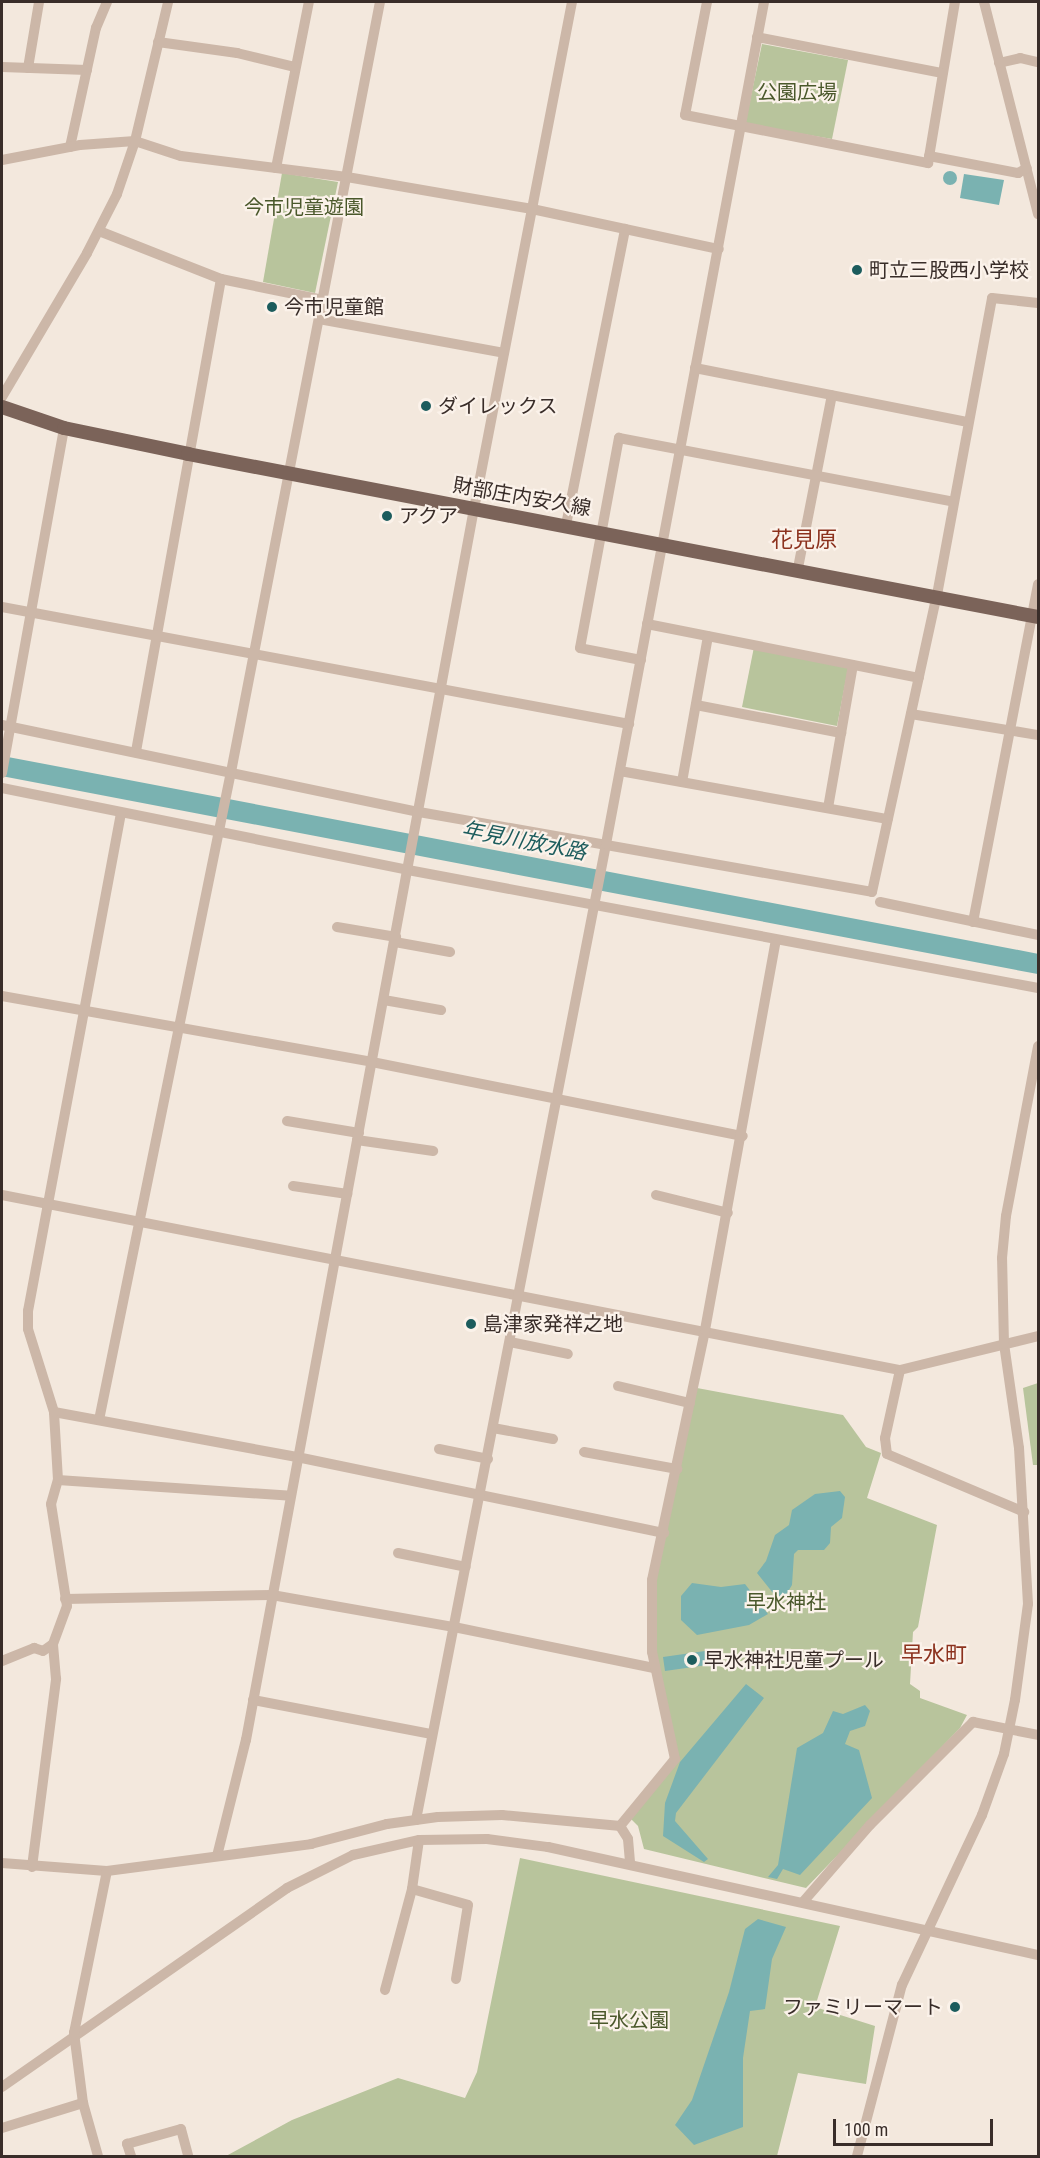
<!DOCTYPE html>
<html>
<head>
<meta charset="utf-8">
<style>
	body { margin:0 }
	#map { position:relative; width:1040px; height:2158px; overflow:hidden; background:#f3e8dd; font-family:"Roboto Condensed","Noto Sans JP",sans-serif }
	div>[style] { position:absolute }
	.green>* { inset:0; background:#b8c49c }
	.water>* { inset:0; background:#7ab2b1 }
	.round { border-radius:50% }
	.river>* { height:20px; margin:-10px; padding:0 10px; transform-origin:10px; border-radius:10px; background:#7ab2b1 }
	.minor>* { height:10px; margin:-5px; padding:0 5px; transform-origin:5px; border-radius:5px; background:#ccb7a8 }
	.major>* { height:14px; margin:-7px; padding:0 7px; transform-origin:7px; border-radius:7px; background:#7b6359 }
	.dots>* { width:16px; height:16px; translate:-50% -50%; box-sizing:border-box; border:3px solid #fbf2ea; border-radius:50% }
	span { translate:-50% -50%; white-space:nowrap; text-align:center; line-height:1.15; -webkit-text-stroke:4.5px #fbf2ea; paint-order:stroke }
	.park-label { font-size:20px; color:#4a582b }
	.poi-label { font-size:20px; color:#392d29 }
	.left { translate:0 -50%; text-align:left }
	.right { translate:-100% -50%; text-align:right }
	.street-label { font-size:20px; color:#392d29 }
	.water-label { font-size:21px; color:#1c5c5d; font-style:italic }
	.quarter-label { font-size:22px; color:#8c321e }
	.frame { position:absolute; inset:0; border:3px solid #392d29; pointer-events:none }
	.scale { position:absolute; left:833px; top:2119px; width:160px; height:27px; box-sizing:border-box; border:3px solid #392d29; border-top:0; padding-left:8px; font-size:18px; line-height:21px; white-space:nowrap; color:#392d29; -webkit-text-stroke:4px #fbf2ea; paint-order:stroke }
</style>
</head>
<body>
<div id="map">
	<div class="green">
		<i style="clip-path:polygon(762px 44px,848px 60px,832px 139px,745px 124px)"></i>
		<i style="clip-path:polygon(282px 173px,338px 182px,315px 293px,263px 282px)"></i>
		<i style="clip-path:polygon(754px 647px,849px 664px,837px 726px,742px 707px)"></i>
		<i style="clip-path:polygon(1038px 1383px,1038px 1465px,1033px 1465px,1023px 1388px)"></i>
		<i style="clip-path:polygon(697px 1388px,843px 1415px,866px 1447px,881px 1453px,867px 1498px,937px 1525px,918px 1627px,913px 1632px,910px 1684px,920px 1691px,920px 1698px,967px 1715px,960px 1728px,806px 1888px,644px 1849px,638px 1826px,630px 1818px,674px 1765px,654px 1650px,657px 1569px)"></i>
		<i style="clip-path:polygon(520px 1858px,840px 1926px,815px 2007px,875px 2026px,866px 2084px,798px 2073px,777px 2156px,226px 2156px,292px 2120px,398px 2078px,465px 2098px,477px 2072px)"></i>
	</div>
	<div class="water">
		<i class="round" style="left:943px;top:171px;width:14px;height:14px"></i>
		<i style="clip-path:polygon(964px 174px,1004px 180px,999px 205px,960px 198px)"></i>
		<i style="clip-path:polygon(840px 1491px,845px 1497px,842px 1518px,831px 1527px,830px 1543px,824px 1550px,798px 1550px,794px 1554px,792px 1585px,781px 1603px,757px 1573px,766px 1561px,775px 1535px,789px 1525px,792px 1510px,815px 1494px)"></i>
		<i style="clip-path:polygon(692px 1583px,721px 1587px,745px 1584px,768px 1614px,749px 1625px,697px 1635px,681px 1620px,681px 1596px)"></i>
		<i style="clip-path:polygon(719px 1649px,721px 1663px,665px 1671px,663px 1657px)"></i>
		<i style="clip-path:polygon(746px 1684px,764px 1698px,676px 1813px,675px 1821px,708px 1859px,704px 1862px,663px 1836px,665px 1803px,680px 1762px)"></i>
		<i style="clip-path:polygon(865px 1705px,870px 1711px,865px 1726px,850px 1731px,845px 1744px,859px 1750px,872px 1798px,800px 1875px,783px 1869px,777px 1879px,768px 1877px,778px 1865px,797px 1748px,823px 1733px,833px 1711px,843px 1714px)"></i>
		<i style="clip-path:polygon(758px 1919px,786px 1927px,772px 1959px,765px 2009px,750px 2011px,743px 2058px,743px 2127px,694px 2145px,675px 2125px,692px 2100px,729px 1992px,745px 1929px)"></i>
	</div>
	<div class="river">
		<i style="left:2px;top:766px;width:1055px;rotate:10.82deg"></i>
	</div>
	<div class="minor">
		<i style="left:707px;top:2px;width:115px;rotate:101deg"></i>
		<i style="left:685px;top:115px;width:248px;rotate:11.2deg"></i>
		<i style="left:928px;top:163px;width:163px;rotate:-80.5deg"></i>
		<i style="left:984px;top:2px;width:219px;rotate:75.7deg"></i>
		<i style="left:757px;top:37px;width:189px;rotate:11deg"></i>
		<i style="left:158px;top:42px;width:80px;rotate:7.9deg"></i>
		<i style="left:237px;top:53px;width:60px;rotate:13.6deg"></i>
		<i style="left:999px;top:63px;width:22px;rotate:-13deg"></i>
		<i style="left:1020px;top:58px;width:18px;rotate:13deg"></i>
		<i style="left:2px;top:67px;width:85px;rotate:2deg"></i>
		<i style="left:28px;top:68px;width:67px;rotate:-80.5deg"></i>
		<i style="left:70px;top:147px;width:122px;rotate:-77.7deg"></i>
		<i style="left:96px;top:28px;width:28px;rotate:-67deg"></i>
		<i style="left:929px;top:156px;width:91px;rotate:10.8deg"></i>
		<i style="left:1018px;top:173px;width:10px;rotate:-29deg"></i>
		<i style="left:2px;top:160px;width:79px;rotate:-10.9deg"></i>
		<i style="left:80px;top:145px;width:55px;rotate:-4.2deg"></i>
		<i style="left:135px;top:141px;width:48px;rotate:18.1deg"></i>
		<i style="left:181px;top:156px;width:167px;rotate:7.2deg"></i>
		<i style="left:347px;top:177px;width:188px;rotate:9.8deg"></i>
		<i style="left:532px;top:209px;width:191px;rotate:12.1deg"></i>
		<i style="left:276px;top:168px;width:169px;rotate:-78.8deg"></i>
		<i style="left:99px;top:231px;width:131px;rotate:21.5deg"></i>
		<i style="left:221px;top:279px;width:481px;rotate:100.2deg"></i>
		<i style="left:221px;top:279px;width:104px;rotate:11.6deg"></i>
		<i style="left:319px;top:319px;width:188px;rotate:10.4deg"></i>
		<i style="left:695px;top:368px;width:277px;rotate:11.2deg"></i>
		<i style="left:2px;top:397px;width:167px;rotate:-59.4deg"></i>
		<i style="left:87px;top:253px;width:66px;rotate:-63deg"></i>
		<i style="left:117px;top:194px;width:56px;rotate:-71.2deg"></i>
		<i style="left:135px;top:141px;width:143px;rotate:-76.6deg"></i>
		<i style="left:566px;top:525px;width:302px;rotate:-78.7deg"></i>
		<i style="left:798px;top:568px;width:176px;rotate:-78.9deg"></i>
		<i style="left:2px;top:607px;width:638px;rotate:10.57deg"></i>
		<i style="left:647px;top:624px;width:277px;rotate:11.2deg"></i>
		<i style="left:641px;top:660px;width:62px;rotate:-168.9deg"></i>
		<i style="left:580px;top:648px;width:214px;rotate:-79.5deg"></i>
		<i style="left:619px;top:438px;width:340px;rotate:10.8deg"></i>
		<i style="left:696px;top:705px;width:148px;rotate:10.9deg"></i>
		<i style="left:911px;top:714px;width:129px;rotate:9.4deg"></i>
		<i style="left:2px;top:725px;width:426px;rotate:11.8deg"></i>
		<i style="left:419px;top:812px;width:460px;rotate:10deg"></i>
		<i style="left:872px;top:892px;width:304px;rotate:-77.7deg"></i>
		<i style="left:937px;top:595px;width:302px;rotate:-79.5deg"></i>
		<i style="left:992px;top:298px;width:46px;rotate:6.2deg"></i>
		<i style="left:620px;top:771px;width:272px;rotate:10.2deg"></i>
		<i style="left:2px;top:773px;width:351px;rotate:-79.8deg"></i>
		<i style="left:682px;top:782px;width:148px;rotate:-79.9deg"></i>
		<i style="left:2px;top:788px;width:414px;rotate:11.4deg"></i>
		<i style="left:408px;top:870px;width:641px;rotate:10.61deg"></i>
		<i style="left:828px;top:808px;width:145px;rotate:-80.1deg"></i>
		<i style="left:880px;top:902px;width:161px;rotate:11.8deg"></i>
		<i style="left:973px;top:922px;width:344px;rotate:-79.1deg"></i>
		<i style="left:337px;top:927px;width:60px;rotate:9.6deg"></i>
		<i style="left:395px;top:942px;width:56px;rotate:10.3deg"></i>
		<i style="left:2px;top:996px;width:376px;rotate:10.1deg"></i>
		<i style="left:372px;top:1062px;width:378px;rotate:11.3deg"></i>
		<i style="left:384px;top:1000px;width:58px;rotate:10deg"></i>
		<i style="left:287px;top:1121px;width:73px;rotate:9.5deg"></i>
		<i style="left:357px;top:1140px;width:77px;rotate:8.2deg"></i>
		<i style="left:293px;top:1186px;width:55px;rotate:8.4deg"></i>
		<i style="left:2px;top:1195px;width:915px;rotate:11.03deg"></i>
		<i style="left:900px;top:1370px;width:142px;rotate:-13.8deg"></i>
		<i style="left:656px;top:1195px;width:74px;rotate:14deg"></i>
		<i style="left:510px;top:1342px;width:59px;rotate:11.7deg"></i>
		<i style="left:900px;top:1370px;width:70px;rotate:102.4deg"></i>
		<i style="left:885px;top:1438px;width:16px;rotate:83deg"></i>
		<i style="left:887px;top:1454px;width:149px;rotate:22.9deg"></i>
		<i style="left:618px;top:1386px;width:74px;rotate:13.3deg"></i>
		<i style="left:54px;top:1412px;width:247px;rotate:10.5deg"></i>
		<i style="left:297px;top:1457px;width:375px;rotate:11.7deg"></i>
		<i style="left:99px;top:1420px;width:661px;rotate:-78.49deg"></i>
		<i style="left:231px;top:772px;width:784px;rotate:-79.05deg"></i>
		<i style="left:493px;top:1428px;width:61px;rotate:10.4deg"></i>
		<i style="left:439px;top:1449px;width:50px;rotate:11.5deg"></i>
		<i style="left:584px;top:1452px;width:95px;rotate:10.4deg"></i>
		<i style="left:58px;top:1480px;width:233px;rotate:3.9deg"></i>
		<i style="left:398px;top:1553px;width:69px;rotate:11.6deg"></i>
		<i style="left:65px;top:1599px;width:207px;rotate:-1.1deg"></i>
		<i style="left:272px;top:1595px;width:185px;rotate:10deg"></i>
		<i style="left:454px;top:1627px;width:204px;rotate:11.6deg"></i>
		<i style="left:2px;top:1661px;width:35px;rotate:-22deg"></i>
		<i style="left:34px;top:1648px;width:9px;rotate:18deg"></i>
		<i style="left:43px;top:1651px;width:12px;rotate:-35deg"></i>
		<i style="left:53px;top:1644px;width:40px;rotate:-69.8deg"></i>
		<i style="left:67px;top:1606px;width:103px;rotate:-98.9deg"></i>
		<i style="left:51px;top:1504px;width:25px;rotate:-74deg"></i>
		<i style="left:58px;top:1480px;width:68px;rotate:-93.4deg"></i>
		<i style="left:54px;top:1412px;width:87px;rotate:-107.4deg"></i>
		<i style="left:28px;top:1329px;width:18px;rotate:-90deg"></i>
		<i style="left:28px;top:1311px;width:507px;rotate:-79.42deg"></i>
		<i style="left:253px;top:1700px;width:182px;rotate:10.8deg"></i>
		<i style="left:416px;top:1820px;width:994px;rotate:-78.98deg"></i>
		<i style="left:606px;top:844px;width:857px;rotate:-79.37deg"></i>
		<i style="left:620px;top:1826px;width:87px;rotate:-50.6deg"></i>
		<i style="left:675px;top:1759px;width:109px;rotate:-102.1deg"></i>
		<i style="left:652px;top:1652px;width:72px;rotate:-90deg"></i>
		<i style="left:652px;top:1580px;width:256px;rotate:-78deg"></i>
		<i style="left:705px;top:1330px;width:395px;rotate:-79.7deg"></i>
		<i style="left:217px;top:1856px;width:120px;rotate:-76deg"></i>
		<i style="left:246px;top:1740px;width:1252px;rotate:-79.51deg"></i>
		<i style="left:474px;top:509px;width:516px;rotate:-79.06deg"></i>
		<i style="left:2px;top:1863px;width:105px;rotate:4.4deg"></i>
		<i style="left:107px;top:1871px;width:206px;rotate:-7.5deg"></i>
		<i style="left:311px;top:1844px;width:79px;rotate:-14.7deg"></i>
		<i style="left:387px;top:1824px;width:51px;rotate:-7.8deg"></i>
		<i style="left:438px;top:1817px;width:64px;rotate:-1.8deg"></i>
		<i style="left:502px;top:1815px;width:119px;rotate:5.3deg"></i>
		<i style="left:620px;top:1826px;width:15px;rotate:58deg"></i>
		<i style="left:628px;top:1839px;width:25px;rotate:85deg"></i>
		<i style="left:32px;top:1867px;width:190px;rotate:-82.7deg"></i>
		<i style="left:56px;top:1679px;width:35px;rotate:-95deg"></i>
		<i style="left:412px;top:1889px;width:58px;rotate:15.9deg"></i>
		<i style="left:468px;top:1905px;width:75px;rotate:99.2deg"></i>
		<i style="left:803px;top:1902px;width:102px;rotate:-49deg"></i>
		<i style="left:870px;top:1825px;width:146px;rotate:-45deg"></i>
		<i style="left:973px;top:1722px;width:66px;rotate:11.3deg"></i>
		<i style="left:385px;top:1990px;width:105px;rotate:-75deg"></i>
		<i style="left:412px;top:1889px;width:49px;rotate:-81.9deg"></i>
		<i style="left:2px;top:2087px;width:348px;rotate:-34.9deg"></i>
		<i style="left:287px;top:1888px;width:74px;rotate:-26.6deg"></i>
		<i style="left:353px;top:1855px;width:68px;rotate:-12.8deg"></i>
		<i style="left:419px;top:1840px;width:68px;rotate:-0.8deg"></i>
		<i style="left:487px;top:1839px;width:62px;rotate:7.5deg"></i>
		<i style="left:548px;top:1847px;width:502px;rotate:12.43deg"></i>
		<i style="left:2px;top:2128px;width:85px;rotate:-17.2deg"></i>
		<i style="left:98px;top:2156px;width:55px;rotate:-105.8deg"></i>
		<i style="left:83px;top:2103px;width:71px;rotate:-97.3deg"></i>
		<i style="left:74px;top:2033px;width:165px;rotate:-78.5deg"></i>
		<i style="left:131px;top:2156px;width:13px;rotate:-108deg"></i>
		<i style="left:127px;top:2144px;width:56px;rotate:-15.5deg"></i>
		<i style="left:181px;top:2129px;width:28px;rotate:75deg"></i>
		<i style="left:857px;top:2156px;width:177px;rotate:-75.3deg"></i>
		<i style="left:902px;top:1985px;width:188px;rotate:-64.8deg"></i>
		<i style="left:982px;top:1815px;width:65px;rotate:-70.2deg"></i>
		<i style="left:1004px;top:1754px;width:55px;rotate:-78.5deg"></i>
		<i style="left:1015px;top:1700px;width:97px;rotate:-82.3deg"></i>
		<i style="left:1028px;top:1604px;width:156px;rotate:-93.3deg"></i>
		<i style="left:1019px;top:1448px;width:105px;rotate:-98.2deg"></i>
		<i style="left:1004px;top:1344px;width:86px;rotate:-91.3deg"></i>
		<i style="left:1002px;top:1258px;width:42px;rotate:-84.6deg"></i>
		<i style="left:1006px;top:1216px;width:173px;rotate:-79.3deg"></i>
	</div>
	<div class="major">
		<i style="left:2px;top:407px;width:65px;rotate:18.7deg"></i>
		<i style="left:64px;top:428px;width:127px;rotate:11.8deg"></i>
		<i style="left:188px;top:454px;width:865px;rotate:10.86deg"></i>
	</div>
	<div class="dots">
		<i style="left:857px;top:270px;background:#1c5c5d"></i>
		<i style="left:272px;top:307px;background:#1c5c5d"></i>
		<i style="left:426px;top:406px;background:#1c5c5d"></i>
		<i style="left:387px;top:516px;background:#1c5c5d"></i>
		<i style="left:471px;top:1324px;background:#1c5c5d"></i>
		<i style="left:692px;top:1660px;background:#1c5c5d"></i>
		<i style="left:955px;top:2007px;background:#1c5c5d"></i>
	</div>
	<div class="park-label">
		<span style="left:797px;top:92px">公園広場</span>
		<span style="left:304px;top:207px">今市児童遊園</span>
		<span style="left:786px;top:1602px">早水神社</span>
		<span style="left:629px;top:2020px">早水公園</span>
	</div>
	<div class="poi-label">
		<span class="left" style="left:869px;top:270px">町立三股西小学校</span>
		<span class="left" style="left:284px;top:307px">今市児童館</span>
		<span class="left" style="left:438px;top:406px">ダイレックス</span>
		<span class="left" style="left:399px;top:516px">アクア</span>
		<span class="left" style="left:483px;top:1324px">島津家発祥之地</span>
		<span class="left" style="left:704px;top:1660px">早水神社児童プール</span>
		<span class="right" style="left:943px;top:2007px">ファミリーマート</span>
	</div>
	<div class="street-label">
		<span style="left:522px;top:497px;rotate:10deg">財部庄内安久線</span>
	</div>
	<div class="water-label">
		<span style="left:524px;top:841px;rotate:11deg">年見川放水路</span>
	</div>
	<div class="quarter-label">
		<span style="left:804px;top:540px">花見原</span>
		<span style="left:934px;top:1655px">早水町</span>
	</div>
	<div class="frame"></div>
	<div class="scale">100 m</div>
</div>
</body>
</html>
